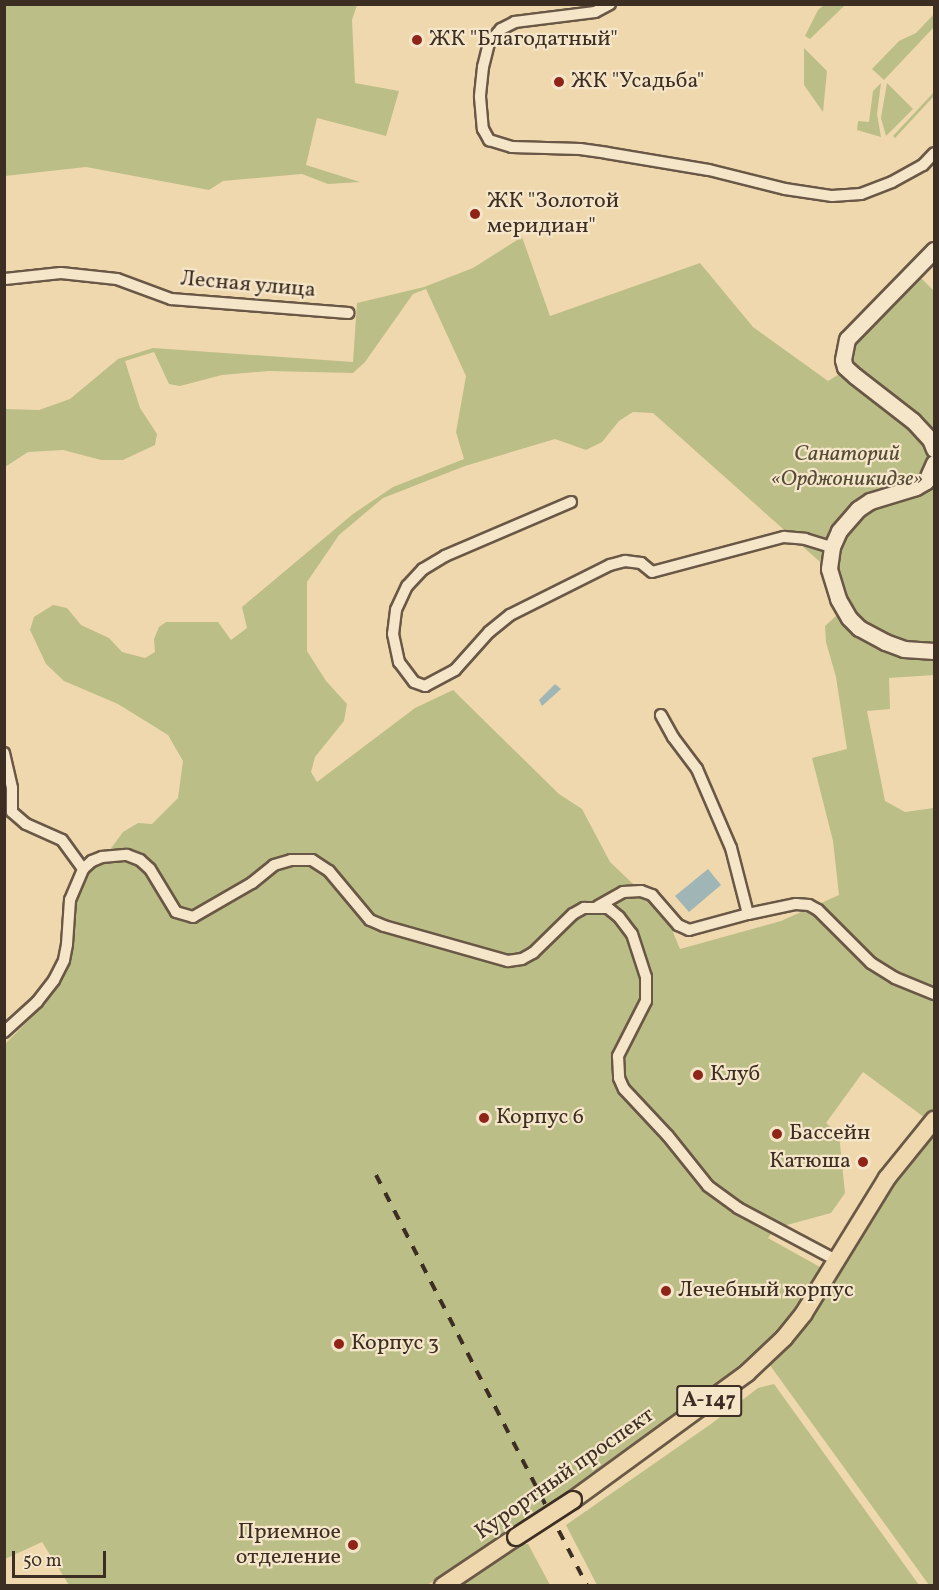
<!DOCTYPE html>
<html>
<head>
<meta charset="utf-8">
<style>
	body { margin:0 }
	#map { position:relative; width:939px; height:1590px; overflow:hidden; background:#efd8ad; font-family:Vollkorn,serif }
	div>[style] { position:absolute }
	.green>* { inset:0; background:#bcbe87 }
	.water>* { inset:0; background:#a0b6b6 }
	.roads { filter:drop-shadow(2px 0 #6a5846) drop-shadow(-2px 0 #6a5846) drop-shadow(0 2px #6a5846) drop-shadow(0 -2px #6a5846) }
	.street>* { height:10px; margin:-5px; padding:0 5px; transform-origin:5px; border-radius:5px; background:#f5e6ca }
	.secondary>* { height:15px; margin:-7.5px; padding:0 7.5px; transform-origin:7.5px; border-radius:7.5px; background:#f5e6ca }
	.primary>* { height:16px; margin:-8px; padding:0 8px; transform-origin:8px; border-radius:8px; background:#efd8ad }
	.rail>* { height:4px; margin-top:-2px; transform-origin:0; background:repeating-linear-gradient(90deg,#3d2e23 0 10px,transparent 0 20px) }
	.bridges { filter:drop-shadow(2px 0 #3d2e23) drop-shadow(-2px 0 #3d2e23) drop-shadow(0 2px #3d2e23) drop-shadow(0 -2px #3d2e23) }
	.primary-bridge>* { height:16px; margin:-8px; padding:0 8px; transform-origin:8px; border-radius:8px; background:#efd8ad }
	.dots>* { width:16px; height:16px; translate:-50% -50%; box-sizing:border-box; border:3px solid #f5e6ca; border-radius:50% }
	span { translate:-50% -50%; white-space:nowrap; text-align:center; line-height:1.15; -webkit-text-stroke:4.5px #f5e6ca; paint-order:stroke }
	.shield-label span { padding:2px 4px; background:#f5e6ca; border:2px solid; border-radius:4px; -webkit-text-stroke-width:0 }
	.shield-label { font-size:21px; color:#3d2e23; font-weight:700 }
	.poi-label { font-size:22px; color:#3d2e23 }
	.left { translate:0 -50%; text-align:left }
	.right { translate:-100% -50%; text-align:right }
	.street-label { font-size:22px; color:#3d2e23 }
	.park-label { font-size:22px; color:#564b37; font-style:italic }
	.frame { position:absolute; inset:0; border:6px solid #3d2e23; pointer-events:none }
	.scale { position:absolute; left:12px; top:1551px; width:94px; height:27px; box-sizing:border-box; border:3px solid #3d2e23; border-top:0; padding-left:8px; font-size:18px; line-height:21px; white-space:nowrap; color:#3d2e23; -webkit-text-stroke:4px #f5e6ca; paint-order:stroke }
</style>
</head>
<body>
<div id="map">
	<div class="green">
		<i style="clip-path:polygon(4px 5px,357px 5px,352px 20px,355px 83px,399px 91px,386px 136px,317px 118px,306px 165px,360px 182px,328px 184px,302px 174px,223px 181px,209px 190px,86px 167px,5px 176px)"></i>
		<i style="clip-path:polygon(824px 5px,845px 5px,810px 39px,805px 36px,818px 10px)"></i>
		<i style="clip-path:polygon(934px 14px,934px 27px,884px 80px,872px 69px,899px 41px,916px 33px)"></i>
		<i style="clip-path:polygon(804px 48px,827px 71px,823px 112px,804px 85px)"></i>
		<i style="clip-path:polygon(881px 83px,877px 114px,881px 137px,857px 130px,858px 121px,869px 122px,873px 91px)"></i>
		<i style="clip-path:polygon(887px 83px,913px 109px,886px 136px,881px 118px)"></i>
		<i style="clip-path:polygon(934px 92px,934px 96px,895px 138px,893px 136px)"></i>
		<i style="clip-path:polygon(evenodd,522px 237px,550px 316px,700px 263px,753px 327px,828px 381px,854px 365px,853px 352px,863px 324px,915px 272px,934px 291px,934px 675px,889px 678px,890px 709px,867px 711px,885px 801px,905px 812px,934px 808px,934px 1585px,929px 1585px,764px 1357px,534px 1518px,427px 1585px,69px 1585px,42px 1542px,5px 1559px,5px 1044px,43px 1006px,59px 980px,73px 891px,85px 861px,109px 851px,123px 832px,138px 823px,152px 824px,178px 798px,183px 761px,168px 735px,118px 704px,64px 681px,46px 664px,30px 630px,34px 617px,53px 605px,67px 608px,81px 625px,109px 638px,122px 652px,145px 658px,155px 652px,154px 639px,159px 627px,166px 622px,218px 622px,231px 640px,247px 628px,242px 607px,353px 514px,393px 487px,464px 459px,456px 432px,466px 376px,426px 289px,413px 294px,365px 362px,353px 373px,269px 371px,222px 375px,180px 386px,169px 384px,154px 352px,125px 361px,140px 408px,157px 434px,155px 445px,123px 460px,101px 460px,63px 450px,28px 452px,5px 467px,5px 409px,39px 410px,70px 399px,118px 359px,153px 348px,353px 362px,357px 303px,424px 287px,473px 268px,522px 237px,633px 412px,653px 413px,828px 569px,848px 618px,836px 616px,825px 626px,826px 642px,836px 677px,847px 749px,812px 758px,833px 841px,839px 895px,781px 921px,680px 949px,670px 925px,649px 899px,610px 862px,582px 809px,559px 794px,453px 690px,415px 708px,317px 782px,311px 772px,315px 757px,344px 721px,347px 704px,326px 681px,307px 651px,307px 582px,339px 535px,383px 498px,465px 466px,555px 439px,586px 450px,602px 442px,619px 421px,633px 412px,522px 237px,863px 1072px,932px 1123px,823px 1279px,820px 1267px,768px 1238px,776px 1228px,831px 1213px,845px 1193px,839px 1134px,826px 1123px,863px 1072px)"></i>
		<i style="clip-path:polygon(774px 1384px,919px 1585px,597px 1585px,566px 1525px,711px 1424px,758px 1388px)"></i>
		<i style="clip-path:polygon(515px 1544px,528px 1544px,550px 1585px,443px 1586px)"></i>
	</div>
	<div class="water">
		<i style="clip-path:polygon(555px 684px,561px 689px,542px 706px,539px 700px)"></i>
		<i style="clip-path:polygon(708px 869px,721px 885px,689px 912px,675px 896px)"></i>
	</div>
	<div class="roads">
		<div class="street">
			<i style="left:610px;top:4px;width:17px;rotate:152deg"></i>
			<i style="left:595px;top:12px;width:81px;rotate:172.9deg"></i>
			<i style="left:515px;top:22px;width:16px;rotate:153deg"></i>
			<i style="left:501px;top:29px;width:18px;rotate:131deg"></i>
			<i style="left:489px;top:43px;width:25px;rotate:104deg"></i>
			<i style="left:483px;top:67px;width:30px;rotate:96deg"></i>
			<i style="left:480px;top:97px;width:32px;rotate:85deg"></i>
			<i style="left:483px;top:129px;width:13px;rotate:61deg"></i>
			<i style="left:489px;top:140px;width:24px;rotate:17deg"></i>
			<i style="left:512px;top:147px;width:68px;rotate:1.7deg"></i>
			<i style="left:580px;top:149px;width:27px;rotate:8deg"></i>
			<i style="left:607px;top:153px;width:103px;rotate:9.5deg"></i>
			<i style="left:709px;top:170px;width:78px;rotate:14deg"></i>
			<i style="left:785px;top:189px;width:48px;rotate:8.5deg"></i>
			<i style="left:832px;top:196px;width:29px;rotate:-4deg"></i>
			<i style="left:861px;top:194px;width:33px;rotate:-21deg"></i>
			<i style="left:892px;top:182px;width:35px;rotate:-29deg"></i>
			<i style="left:923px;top:165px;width:16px;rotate:-47deg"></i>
			<i style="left:5px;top:279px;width:56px;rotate:-6.1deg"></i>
			<i style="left:61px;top:273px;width:56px;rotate:6.1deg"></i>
			<i style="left:117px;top:279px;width:58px;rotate:20.3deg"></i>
			<i style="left:171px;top:299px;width:178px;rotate:4.5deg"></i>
			<i style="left:571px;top:502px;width:137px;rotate:156.8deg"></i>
			<i style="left:445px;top:556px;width:26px;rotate:149deg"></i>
			<i style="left:423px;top:569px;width:23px;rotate:133deg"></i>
			<i style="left:407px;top:586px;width:26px;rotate:115deg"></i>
			<i style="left:396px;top:610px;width:24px;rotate:97deg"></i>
			<i style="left:393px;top:634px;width:29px;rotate:78deg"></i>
			<i style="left:399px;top:662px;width:25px;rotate:53deg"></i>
			<i style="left:414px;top:682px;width:12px;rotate:20deg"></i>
			<i style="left:425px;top:686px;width:34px;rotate:-28deg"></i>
			<i style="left:455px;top:670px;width:51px;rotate:-48.2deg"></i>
			<i style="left:489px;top:632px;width:27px;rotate:-39deg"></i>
			<i style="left:510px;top:615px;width:112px;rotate:-26.6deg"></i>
			<i style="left:610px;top:565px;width:16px;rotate:-15deg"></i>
			<i style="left:625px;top:561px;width:16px;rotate:7deg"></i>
			<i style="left:641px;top:563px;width:14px;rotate:39deg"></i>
			<i style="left:652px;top:572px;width:137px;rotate:-14.9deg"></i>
			<i style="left:784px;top:537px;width:21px;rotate:5deg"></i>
			<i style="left:805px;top:539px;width:28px;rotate:17deg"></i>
			<i style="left:4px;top:753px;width:36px;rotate:77deg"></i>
			<i style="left:12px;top:788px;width:24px;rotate:90deg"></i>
			<i style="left:12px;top:812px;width:18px;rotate:41deg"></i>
			<i style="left:26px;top:824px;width:39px;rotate:24deg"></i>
			<i style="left:62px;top:840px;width:36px;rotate:54deg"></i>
			<i style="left:598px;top:906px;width:29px;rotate:-29deg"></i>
			<i style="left:623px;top:892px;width:18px;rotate:-3deg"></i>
			<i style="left:641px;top:891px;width:12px;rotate:20deg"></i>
			<i style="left:652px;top:895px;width:40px;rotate:49deg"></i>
			<i style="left:678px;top:925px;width:12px;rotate:24deg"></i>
			<i style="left:689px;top:930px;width:61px;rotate:-15.2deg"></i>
			<i style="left:748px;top:914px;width:68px;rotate:-104.4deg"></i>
			<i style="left:731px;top:848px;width:86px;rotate:-113.3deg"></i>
			<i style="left:697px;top:769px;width:40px;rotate:-127deg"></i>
			<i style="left:673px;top:737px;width:25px;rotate:-119deg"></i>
			<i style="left:748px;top:914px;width:49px;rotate:-11.8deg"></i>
			<i style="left:796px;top:904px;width:13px;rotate:4deg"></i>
			<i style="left:809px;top:905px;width:10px;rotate:29deg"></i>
			<i style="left:818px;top:910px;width:75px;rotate:45deg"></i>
			<i style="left:871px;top:963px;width:28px;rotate:32deg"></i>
			<i style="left:895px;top:978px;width:42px;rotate:22.3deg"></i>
			<i style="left:4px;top:1032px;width:45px;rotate:-42.3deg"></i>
			<i style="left:37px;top:1002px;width:28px;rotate:-52deg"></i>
			<i style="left:54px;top:980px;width:22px;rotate:-63deg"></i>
			<i style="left:64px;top:960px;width:16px;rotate:-79deg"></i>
			<i style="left:67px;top:944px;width:44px;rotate:-86.1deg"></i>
			<i style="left:70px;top:900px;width:34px;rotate:-67deg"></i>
			<i style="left:83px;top:869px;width:12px;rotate:-42deg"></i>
			<i style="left:92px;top:861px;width:11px;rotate:-22deg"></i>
			<i style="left:102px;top:857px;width:25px;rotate:-5deg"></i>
			<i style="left:127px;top:855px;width:14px;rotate:21deg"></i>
			<i style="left:140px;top:860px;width:13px;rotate:42deg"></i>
			<i style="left:150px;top:869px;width:50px;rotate:58.8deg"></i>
			<i style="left:176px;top:912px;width:18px;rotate:16deg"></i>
			<i style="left:193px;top:917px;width:68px;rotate:-30deg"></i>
			<i style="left:252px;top:883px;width:28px;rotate:-39deg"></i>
			<i style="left:274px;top:865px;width:18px;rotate:-16deg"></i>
			<i style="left:291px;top:860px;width:21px"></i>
			<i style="left:312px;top:860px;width:20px;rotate:33deg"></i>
			<i style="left:329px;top:871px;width:64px;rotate:50.1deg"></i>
			<i style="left:370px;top:920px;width:15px;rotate:23deg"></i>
			<i style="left:384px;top:926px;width:129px;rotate:15.8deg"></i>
			<i style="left:508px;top:961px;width:14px;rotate:-8deg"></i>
			<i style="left:522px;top:959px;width:13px;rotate:-29deg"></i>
			<i style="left:533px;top:953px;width:56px;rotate:-44.3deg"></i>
			<i style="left:573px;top:914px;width:13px;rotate:-29deg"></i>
			<i style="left:584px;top:908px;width:24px"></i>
			<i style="left:608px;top:908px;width:14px;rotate:39deg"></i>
			<i style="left:619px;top:917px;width:21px;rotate:53deg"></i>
			<i style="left:632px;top:934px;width:45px;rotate:72deg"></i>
			<i style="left:646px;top:977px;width:24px;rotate:90deg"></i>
			<i style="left:646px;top:1001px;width:62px;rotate:117deg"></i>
			<i style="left:618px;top:1056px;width:22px;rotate:87deg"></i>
			<i style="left:619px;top:1078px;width:12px;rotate:66deg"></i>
			<i style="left:624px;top:1089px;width:64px;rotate:46.9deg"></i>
			<i style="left:668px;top:1136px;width:64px;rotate:51.3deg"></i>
			<i style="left:708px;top:1186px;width:37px;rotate:36deg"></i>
			<i style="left:738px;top:1208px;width:111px;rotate:28deg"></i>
		</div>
		<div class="secondary">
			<i style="left:934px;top:250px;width:124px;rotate:134.3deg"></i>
			<i style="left:847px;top:339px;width:21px;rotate:101deg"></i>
			<i style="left:843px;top:360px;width:7px;rotate:74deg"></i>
			<i style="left:845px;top:367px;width:13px;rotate:42deg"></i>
			<i style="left:855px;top:376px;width:73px;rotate:37.8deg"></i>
			<i style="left:913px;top:421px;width:25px;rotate:47deg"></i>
			<i style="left:930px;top:439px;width:11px;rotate:68deg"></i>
			<i style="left:934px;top:463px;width:20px;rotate:114deg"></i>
			<i style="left:926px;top:481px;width:12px;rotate:149deg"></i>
			<i style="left:916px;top:487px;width:48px;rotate:163.1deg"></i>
			<i style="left:870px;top:501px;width:14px;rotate:146deg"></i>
			<i style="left:858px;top:509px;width:29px;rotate:131deg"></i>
			<i style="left:839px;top:531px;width:17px;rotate:114deg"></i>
			<i style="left:832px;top:547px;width:22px;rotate:98deg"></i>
			<i style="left:829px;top:569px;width:31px;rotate:73deg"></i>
			<i style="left:838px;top:599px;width:22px;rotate:60deg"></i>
			<i style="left:849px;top:618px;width:14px;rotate:45deg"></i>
			<i style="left:859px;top:628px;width:30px;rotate:28deg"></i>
			<i style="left:885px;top:642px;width:20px;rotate:20deg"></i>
			<i style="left:904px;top:649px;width:30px;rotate:4deg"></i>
		</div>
		<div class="primary">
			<i style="left:573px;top:1500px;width:215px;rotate:-36.1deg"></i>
			<i style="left:747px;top:1373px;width:51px;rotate:-43.4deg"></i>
			<i style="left:784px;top:1338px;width:32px;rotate:-51deg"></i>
			<i style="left:804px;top:1313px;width:158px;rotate:-58.4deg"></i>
			<i style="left:887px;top:1178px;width:75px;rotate:-51deg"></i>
			<i style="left:443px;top:1586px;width:88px;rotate:-33.9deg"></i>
		</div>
	</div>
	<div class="rail">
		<i style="left:376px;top:1175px;width:462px;rotate:62.8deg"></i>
	</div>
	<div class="bridges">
		<div class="primary-bridge">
			<i style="left:516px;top:1537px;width:68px;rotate:-33deg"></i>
		</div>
	</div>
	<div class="dots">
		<i style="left:417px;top:40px;background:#8f2418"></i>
		<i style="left:559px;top:82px;background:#8f2418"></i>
		<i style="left:475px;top:214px;background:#8f2418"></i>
		<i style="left:698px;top:1075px;background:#8f2418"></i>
		<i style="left:484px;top:1118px;background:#8f2418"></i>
		<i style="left:777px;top:1134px;background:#8f2418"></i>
		<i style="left:863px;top:1162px;background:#8f2418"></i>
		<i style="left:666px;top:1291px;background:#8f2418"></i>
		<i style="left:339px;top:1344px;background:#8f2418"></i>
		<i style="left:353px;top:1545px;background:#8f2418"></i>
	</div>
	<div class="shield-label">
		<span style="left:709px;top:1401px">А-147</span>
	</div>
	<div class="poi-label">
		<span class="left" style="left:429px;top:40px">ЖК "Благодатный"</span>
		<span class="left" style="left:571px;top:82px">ЖК "Усадьба"</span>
		<span class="left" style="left:487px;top:214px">ЖК "Золотой<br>меридиан"</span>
		<span class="left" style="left:710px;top:1075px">Клуб</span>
		<span class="left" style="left:496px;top:1118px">Корпус 6</span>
		<span class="left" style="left:789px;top:1134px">Бассейн</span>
		<span class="right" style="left:851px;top:1162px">Катюша</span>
		<span class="left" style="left:678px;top:1291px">Лечебный корпус</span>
		<span class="left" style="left:351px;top:1344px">Корпус 3</span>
		<span class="right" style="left:341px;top:1545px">Приемное<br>отделение</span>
	</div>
	<div class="street-label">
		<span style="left:248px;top:285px;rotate:5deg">Лесная улица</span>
		<span style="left:565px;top:1474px;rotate:-35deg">Курортный проспект</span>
	</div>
	<div class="park-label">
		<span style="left:847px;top:467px">Санаторий<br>«Орджоникидзе»</span>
	</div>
	<div class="frame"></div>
	<div class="scale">50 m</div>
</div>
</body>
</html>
